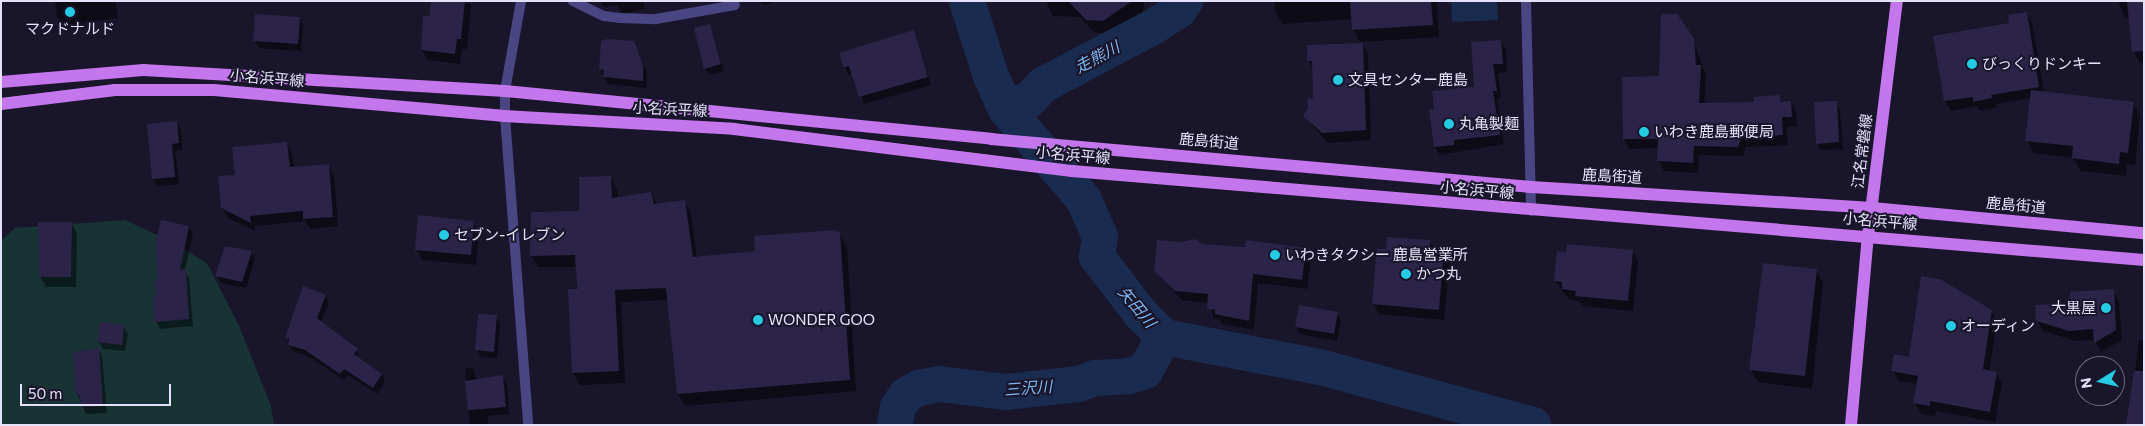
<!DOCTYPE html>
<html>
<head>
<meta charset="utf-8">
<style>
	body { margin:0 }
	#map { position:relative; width:2145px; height:426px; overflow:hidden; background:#19152a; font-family:Commissioner,"Noto Sans JP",sans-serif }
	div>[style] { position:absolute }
	.green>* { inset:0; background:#183333 }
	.water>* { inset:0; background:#192c4f }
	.shadow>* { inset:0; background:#0007 }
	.river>* { height:36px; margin:-18px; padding:0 18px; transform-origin:18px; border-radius:18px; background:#192c4f }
	.building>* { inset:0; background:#2c2348 }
	.street>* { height:10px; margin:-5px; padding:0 5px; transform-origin:5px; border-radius:5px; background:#4a4683 }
	.primary>* { height:12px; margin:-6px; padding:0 6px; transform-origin:6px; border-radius:6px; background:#c476ed }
	.dots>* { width:14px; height:14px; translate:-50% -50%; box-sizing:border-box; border:2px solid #19152a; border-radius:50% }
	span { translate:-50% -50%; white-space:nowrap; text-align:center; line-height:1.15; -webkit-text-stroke:4px #19152a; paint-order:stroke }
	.poi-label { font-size:15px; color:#e5e1fb }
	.left { translate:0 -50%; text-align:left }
	.right { translate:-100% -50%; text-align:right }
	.street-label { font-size:15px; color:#e5e1fb }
	.water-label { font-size:16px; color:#7cb6ee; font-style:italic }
	.frame { position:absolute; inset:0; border:2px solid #e5e1fb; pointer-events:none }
	.north { position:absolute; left:2075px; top:356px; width:50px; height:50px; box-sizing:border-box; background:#19152a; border:1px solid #6b677e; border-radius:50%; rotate:261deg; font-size:14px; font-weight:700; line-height:20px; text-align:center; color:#e5e1fb }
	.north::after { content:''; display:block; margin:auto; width:18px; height:22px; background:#25cae3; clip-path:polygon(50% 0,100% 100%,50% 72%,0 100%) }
	.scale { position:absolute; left:20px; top:384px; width:151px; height:22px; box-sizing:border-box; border:2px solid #e5e1fb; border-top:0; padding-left:6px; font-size:15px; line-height:18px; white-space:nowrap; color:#e5e1fb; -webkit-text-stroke:4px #19152a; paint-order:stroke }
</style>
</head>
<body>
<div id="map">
	<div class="green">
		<i style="clip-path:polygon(125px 220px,170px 241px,207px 263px,240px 328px,271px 406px,274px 425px,1px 425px,1px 241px,15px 228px)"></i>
	</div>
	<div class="water">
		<i style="clip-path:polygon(1451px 1px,1497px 1px,1498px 20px,1452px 22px)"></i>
	</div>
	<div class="shadow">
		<i style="clip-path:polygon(55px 1px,115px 1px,118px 18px,63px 26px,57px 16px)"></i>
		<i style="clip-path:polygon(432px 1px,471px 4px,467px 49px,462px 49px,460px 64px,428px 60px,422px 50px)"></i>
		<i style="clip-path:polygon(601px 1px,643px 1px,645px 9px,622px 14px,618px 5px,604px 7px)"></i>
		<i style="clip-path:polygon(758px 1px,776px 1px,765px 5px)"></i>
		<i style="clip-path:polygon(1046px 1px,1144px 1px,1142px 24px,1127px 23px,1111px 34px,1094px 32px,1080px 17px,1053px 16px)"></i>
		<i style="clip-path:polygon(1274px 1px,1437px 1px,1439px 37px,1360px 42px,1353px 29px,1352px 19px,1282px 24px,1275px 11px)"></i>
		<i style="clip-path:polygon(2118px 1px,2144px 1px,2144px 62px,2140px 63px,2134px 52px,2130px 18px,2125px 18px)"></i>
		<i style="clip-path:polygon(2026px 13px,2032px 23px,2044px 93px,2133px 103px,2140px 116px,2135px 165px,2127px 164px,2126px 176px,2081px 171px,2073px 158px,2034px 153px,2027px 141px,2032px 98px,1996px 104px,1997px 108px,1980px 111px,1977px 106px,1951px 111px,1945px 101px,1935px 37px,2011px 24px)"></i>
		<i style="clip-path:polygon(299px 18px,303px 25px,301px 51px,259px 48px,255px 40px)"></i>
		<i style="clip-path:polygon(710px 25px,724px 71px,710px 75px,705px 68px)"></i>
		<i style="clip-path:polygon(914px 31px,931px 85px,864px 104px,853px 73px,849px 75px,845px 67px)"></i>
		<i style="clip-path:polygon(1693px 39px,1706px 76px,1704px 104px,1755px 103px,1780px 96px,1783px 103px,1791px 102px,1796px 112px,1797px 126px,1786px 127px,1788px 145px,1746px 147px,1743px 156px,1699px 155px,1698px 173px,1664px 171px,1659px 161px,1659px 148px,1629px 149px,1624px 139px,1623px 79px,1661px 77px)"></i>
		<i style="clip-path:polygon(633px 42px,647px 73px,646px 88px,608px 84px,600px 69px)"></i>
		<i style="clip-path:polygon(1501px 42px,1506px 50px,1507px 72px,1498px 73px,1501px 99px,1497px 99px,1504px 144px,1440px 155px,1435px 147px,1475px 88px)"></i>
		<i style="clip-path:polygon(1362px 44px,1368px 55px,1371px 140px,1328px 143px,1304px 116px,1315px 100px,1313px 69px,1309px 61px,1308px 46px)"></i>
		<i style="clip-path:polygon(1836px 102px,1840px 110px,1843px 149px,1821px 150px,1817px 143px)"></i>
		<i style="clip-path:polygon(177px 123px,181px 130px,182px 150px,175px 151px,179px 184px,157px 186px,153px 179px)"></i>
		<i style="clip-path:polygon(287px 143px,292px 153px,294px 168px,328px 165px,334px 175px,338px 226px,310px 229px,306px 221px,255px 226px,255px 231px,228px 218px,222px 208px,236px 176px)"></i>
		<i style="clip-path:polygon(611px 178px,617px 190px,618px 198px,651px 193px,657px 205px,684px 201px,691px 213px,697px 258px,756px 252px,839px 234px,847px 247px,856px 391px,685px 406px,678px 394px,668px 300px,621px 302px,625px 383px,580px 385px,573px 373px,577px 267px,538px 267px,531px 255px,580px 212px)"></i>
		<i style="clip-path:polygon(473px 222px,479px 232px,476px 265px,422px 260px,416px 249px)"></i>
		<i style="clip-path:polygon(72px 223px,77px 234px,76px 287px,46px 287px,40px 276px)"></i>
		<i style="clip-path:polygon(189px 227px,193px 234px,185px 270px,189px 278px,193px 326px,160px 329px,156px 321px,159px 280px)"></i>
		<i style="clip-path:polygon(1429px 241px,1434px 249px,1444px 250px,1450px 260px,1444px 320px,1379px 314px,1373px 303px,1388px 251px)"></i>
		<i style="clip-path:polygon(1202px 245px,1305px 249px,1311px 259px,1307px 289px,1258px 283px,1254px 330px,1222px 324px,1219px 319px,1214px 319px,1209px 303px,1182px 300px,1155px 271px)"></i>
		<i style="clip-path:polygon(1632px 251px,1638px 261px,1633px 311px,1583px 306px,1579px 301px,1569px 299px,1555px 281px,1568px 253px)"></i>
		<i style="clip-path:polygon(251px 252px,255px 259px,246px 288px,221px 283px,217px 276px)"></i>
		<i style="clip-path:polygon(1816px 270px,1823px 283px,1812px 389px,1758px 382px,1751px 370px)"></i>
		<i style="clip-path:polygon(2113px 291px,2119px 301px,2122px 340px,2101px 352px,2095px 340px,2076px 341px,2043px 331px,2037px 320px)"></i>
		<i style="clip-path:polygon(325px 296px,329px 302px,321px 322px,357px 350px,359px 359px,382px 375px,385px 381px,377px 394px,348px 375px,344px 380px,310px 357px,293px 351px,289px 344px,287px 337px)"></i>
		<i style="clip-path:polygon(1991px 311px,1997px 321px,1989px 372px,1996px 373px,2002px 383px,1995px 422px,1936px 411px,1935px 416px,1921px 414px,1915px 403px,1918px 384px,1899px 381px,1893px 371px)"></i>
		<i style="clip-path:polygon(1337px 313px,1341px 321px,1337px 341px,1300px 334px,1296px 327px)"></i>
		<i style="clip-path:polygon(496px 316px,500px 323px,497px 358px,481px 357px,477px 350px)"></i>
		<i style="clip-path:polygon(123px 326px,128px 334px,125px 351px,103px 349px,99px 342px)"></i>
		<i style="clip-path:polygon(2139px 340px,2144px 340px,2144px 425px,2128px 425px)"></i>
		<i style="clip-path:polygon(98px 349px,102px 356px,107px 413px,86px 414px,76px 391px,77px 351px)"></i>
		<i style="clip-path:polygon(472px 368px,478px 381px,502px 377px,507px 384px,509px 414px,487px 416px,489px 425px,470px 425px,465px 369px)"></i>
	</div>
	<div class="river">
		<i style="left:967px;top:1px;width:79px;rotate:72.3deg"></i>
		<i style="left:991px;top:76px;width:36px;rotate:66deg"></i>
		<i style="left:1006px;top:109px;width:120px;rotate:49.4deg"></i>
		<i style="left:1084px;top:200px;width:40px;rotate:66.6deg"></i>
		<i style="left:1100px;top:237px;width:20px;rotate:99deg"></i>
		<i style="left:1097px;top:257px;width:72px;rotate:52.3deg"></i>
		<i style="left:1141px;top:314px;width:33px;rotate:45deg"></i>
		<i style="left:1164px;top:337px;width:159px;rotate:10.9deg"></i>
		<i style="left:1320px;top:367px;width:221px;rotate:15.2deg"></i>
		<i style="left:1006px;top:109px;width:26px;rotate:-23deg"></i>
		<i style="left:1030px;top:99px;width:19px;rotate:-47deg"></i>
		<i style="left:1043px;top:85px;width:124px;rotate:-27.8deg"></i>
		<i style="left:1153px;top:27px;width:31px;rotate:-33deg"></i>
		<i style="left:1179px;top:10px;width:11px;rotate:-56deg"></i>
		<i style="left:895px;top:425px;width:18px;rotate:-81deg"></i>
		<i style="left:898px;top:407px;width:14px;rotate:-56deg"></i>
		<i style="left:906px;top:395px;width:15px;rotate:-28deg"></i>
		<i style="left:919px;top:388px;width:20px;rotate:-11deg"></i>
		<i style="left:939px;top:384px;width:67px;rotate:6.8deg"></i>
		<i style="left:1006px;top:392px;width:73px;rotate:-6.3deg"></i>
		<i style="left:1079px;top:384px;width:17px;rotate:-21deg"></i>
		<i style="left:1095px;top:378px;width:34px;rotate:-3deg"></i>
		<i style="left:1129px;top:376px;width:17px;rotate:-17deg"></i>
		<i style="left:1145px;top:371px;width:39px;rotate:-61deg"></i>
	</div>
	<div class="building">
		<i style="clip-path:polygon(431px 1px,465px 1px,461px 39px,457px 39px,455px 54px,421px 50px,423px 16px,429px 16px)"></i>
		<i style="clip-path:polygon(1068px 1px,1132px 1px,1103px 21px,1086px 20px)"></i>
		<i style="clip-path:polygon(1350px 1px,1431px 1px,1433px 25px,1352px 30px)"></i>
		<i style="clip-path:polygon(2127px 1px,2144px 1px,2144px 51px,2132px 52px)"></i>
		<i style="clip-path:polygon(2027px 12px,2039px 87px,1991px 95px,1992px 98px,1973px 102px,1973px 97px,1944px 101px,1933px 36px,2009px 23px,2008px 15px)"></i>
		<i style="clip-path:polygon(255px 14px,300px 17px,298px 44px,253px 41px)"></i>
		<i style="clip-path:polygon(1661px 14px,1677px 14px,1694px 38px,1696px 65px,1701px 65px,1699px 103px,1754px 102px,1754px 97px,1780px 95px,1781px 102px,1791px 101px,1792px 117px,1782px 117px,1783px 135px,1741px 138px,1738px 147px,1694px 146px,1693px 163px,1657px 161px,1658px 139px,1623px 139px,1622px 77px,1659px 76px)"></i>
		<i style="clip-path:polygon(710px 24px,721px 64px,704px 69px,694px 28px)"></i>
		<i style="clip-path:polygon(914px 30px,928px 77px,859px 97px,849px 66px,844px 68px,839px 53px)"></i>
		<i style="clip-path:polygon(607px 39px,634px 41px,643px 65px,643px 81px,603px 77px,604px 70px,599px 69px,601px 41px)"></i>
		<i style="clip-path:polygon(1501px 40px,1503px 64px,1493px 64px,1497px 91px,1493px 91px,1500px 135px,1454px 140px,1454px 145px,1434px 147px,1429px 110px,1434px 109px,1432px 91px,1474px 87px,1471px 42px)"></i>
		<i style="clip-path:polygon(1363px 43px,1366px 130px,1322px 133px,1303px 116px,1308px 108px,1307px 99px,1313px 98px,1312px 61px,1307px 61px,1307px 45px)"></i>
		<i style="clip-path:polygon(2031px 90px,2134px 102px,2128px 153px,2120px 152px,2119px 164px,2072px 158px,2073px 146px,2025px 141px)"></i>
		<i style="clip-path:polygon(1837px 101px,1839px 142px,1816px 144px,1814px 102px)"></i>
		<i style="clip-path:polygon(177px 121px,179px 143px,172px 144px,175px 177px,152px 179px,147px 124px)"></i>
		<i style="clip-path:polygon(287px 142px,290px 167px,329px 164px,333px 217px,303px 219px,303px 211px,250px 216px,251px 223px,221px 208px,218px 176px,235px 175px,232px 147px)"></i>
		<i style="clip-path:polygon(611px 176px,612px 198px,651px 192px,654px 204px,685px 200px,693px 257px,755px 251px,754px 236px,835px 230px,840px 233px,850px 380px,677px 394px,666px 288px,615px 290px,619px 371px,572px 373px,568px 289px,577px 289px,575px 255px,530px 256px,531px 212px,579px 211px,579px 177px)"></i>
		<i style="clip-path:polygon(418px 215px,474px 221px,471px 255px,415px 250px)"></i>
		<i style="clip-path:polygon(161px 220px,189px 226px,180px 270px,186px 269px,189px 319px,154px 322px,153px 297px,156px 297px,154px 279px,158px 279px,155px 247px)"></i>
		<i style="clip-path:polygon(38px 222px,72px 222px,71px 277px,39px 277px)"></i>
		<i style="clip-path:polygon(1387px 237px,1430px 240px,1430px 247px,1444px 249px,1439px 310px,1372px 304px,1377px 249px,1386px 249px)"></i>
		<i style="clip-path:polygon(1195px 239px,1202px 244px,1245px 247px,1246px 240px,1306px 248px,1302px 280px,1253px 274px,1249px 321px,1215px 314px,1215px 310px,1207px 309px,1208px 294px,1175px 291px,1154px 271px,1157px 240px,1181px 242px)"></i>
		<i style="clip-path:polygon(1567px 244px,1633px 250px,1628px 301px,1575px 296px,1576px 291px,1562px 289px,1562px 282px,1554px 281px,1557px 251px,1566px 252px)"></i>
		<i style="clip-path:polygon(225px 246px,252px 251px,242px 282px,215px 276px)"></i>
		<i style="clip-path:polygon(1763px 263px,1817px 269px,1805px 376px,1749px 370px)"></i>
		<i style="clip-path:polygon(1921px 276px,1940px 279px,1992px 310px,1983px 369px,1997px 372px,1990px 412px,1930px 401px,1930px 406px,1913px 403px,1918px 376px,1891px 371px,1894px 354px,1909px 357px)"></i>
		<i style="clip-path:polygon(303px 286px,326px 295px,317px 318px,358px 349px,354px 354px,382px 374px,373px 388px,344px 369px,340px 374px,305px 350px,288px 345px,289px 339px,285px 338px)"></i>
		<i style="clip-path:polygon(2114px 289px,2116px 330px,2094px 343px,2093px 329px,2069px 331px,2036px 321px,2035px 305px,2070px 303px,2070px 292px)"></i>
		<i style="clip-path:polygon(1299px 305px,1338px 312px,1334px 334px,1295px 327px)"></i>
		<i style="clip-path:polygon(478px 314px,497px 315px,494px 352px,475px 350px)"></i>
		<i style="clip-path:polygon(100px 322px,124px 325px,122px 345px,97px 342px)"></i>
		<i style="clip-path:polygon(99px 348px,103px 406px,81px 407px,80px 396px,75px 392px,73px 352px)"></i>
		<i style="clip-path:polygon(2134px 371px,2144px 371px,2144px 425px,2126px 425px)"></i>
		<i style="clip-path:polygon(503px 375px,506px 407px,468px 410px,465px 381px)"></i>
	</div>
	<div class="street">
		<i style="left:521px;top:1px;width:91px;rotate:100.1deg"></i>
		<i style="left:505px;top:91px;width:25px;rotate:90deg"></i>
		<i style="left:505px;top:116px;width:310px;rotate:85.7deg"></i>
		<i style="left:573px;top:1px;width:34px;rotate:26deg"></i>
		<i style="left:604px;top:16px;width:16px;rotate:7deg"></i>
		<i style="left:620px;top:18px;width:36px;rotate:2deg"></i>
		<i style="left:656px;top:19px;width:80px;rotate:-10deg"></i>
		<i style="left:1526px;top:1px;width:210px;rotate:88.6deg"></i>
	</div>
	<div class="primary">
		<i style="left:1px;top:82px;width:143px;rotate:-4.8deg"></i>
		<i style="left:143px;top:70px;width:363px;rotate:3.3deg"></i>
		<i style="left:505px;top:91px;width:488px;rotate:5.6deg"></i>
		<i style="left:991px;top:139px;width:542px;rotate:5.08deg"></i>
		<i style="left:1531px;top:187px;width:342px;rotate:3.5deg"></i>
		<i style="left:1872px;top:208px;width:273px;rotate:5.3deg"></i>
		<i style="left:1px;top:104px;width:115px;rotate:-7deg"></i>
		<i style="left:115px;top:90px;width:99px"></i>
		<i style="left:214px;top:90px;width:292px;rotate:5.1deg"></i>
		<i style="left:505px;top:116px;width:229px;rotate:3.2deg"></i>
		<i style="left:734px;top:129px;width:341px;rotate:7.1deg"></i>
		<i style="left:1072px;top:171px;width:1076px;rotate:4.75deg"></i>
		<i style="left:1851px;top:425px;width:190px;rotate:-84.9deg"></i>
		<i style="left:1868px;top:236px;width:237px;rotate:-83deg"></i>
	</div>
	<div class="dots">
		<i style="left:70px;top:12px;background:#25cae3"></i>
		<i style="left:1972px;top:64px;background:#25cae3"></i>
		<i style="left:1338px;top:80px;background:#25cae3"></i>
		<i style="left:1449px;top:124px;background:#25cae3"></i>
		<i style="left:1644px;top:132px;background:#25cae3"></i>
		<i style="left:444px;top:235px;background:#25cae3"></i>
		<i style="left:1275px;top:255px;background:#25cae3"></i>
		<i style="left:1406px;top:274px;background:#25cae3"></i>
		<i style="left:2106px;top:308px;background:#25cae3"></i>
		<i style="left:758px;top:320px;background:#25cae3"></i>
		<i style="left:1951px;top:326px;background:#25cae3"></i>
	</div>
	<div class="poi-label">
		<span style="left:70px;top:29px">マクドナルド</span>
		<span class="left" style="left:1982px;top:64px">びっくりドンキー</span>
		<span class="left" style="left:1348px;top:80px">文具センター鹿島</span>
		<span class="left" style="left:1459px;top:124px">丸亀製麺</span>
		<span class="left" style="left:1654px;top:132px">いわき鹿島郵便局</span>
		<span class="left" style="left:454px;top:235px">セブン-イレブン</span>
		<span class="left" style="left:1285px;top:255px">いわきタクシー 鹿島営業所</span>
		<span class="left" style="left:1416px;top:274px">かつ丸</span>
		<span class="right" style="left:2096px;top:308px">大黒屋</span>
		<span class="left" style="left:768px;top:320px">WONDER GOO</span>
		<span class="left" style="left:1961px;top:326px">オーディン</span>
	</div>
	<div class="street-label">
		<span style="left:267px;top:78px;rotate:5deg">小名浜平線</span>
		<span style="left:670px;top:109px;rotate:3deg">小名浜平線</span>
		<span style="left:1209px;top:141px;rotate:5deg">鹿島街道</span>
		<span style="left:1862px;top:151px;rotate:-83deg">江名常磐線</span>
		<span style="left:1073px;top:155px;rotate:5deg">小名浜平線</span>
		<span style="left:1612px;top:176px;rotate:3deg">鹿島街道</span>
		<span style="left:1477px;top:190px;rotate:5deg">小名浜平線</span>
		<span style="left:2016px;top:205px;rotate:5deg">鹿島街道</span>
		<span style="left:1880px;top:221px;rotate:5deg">小名浜平線</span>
	</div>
	<div class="water-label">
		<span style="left:1097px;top:57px;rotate:-28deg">走熊川</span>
		<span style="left:1137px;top:307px;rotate:50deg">矢田川</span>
		<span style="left:1028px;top:388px;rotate:-4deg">三沢川</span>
	</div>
	<div class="frame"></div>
	<div class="north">N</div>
	<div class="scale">50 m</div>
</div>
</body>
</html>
